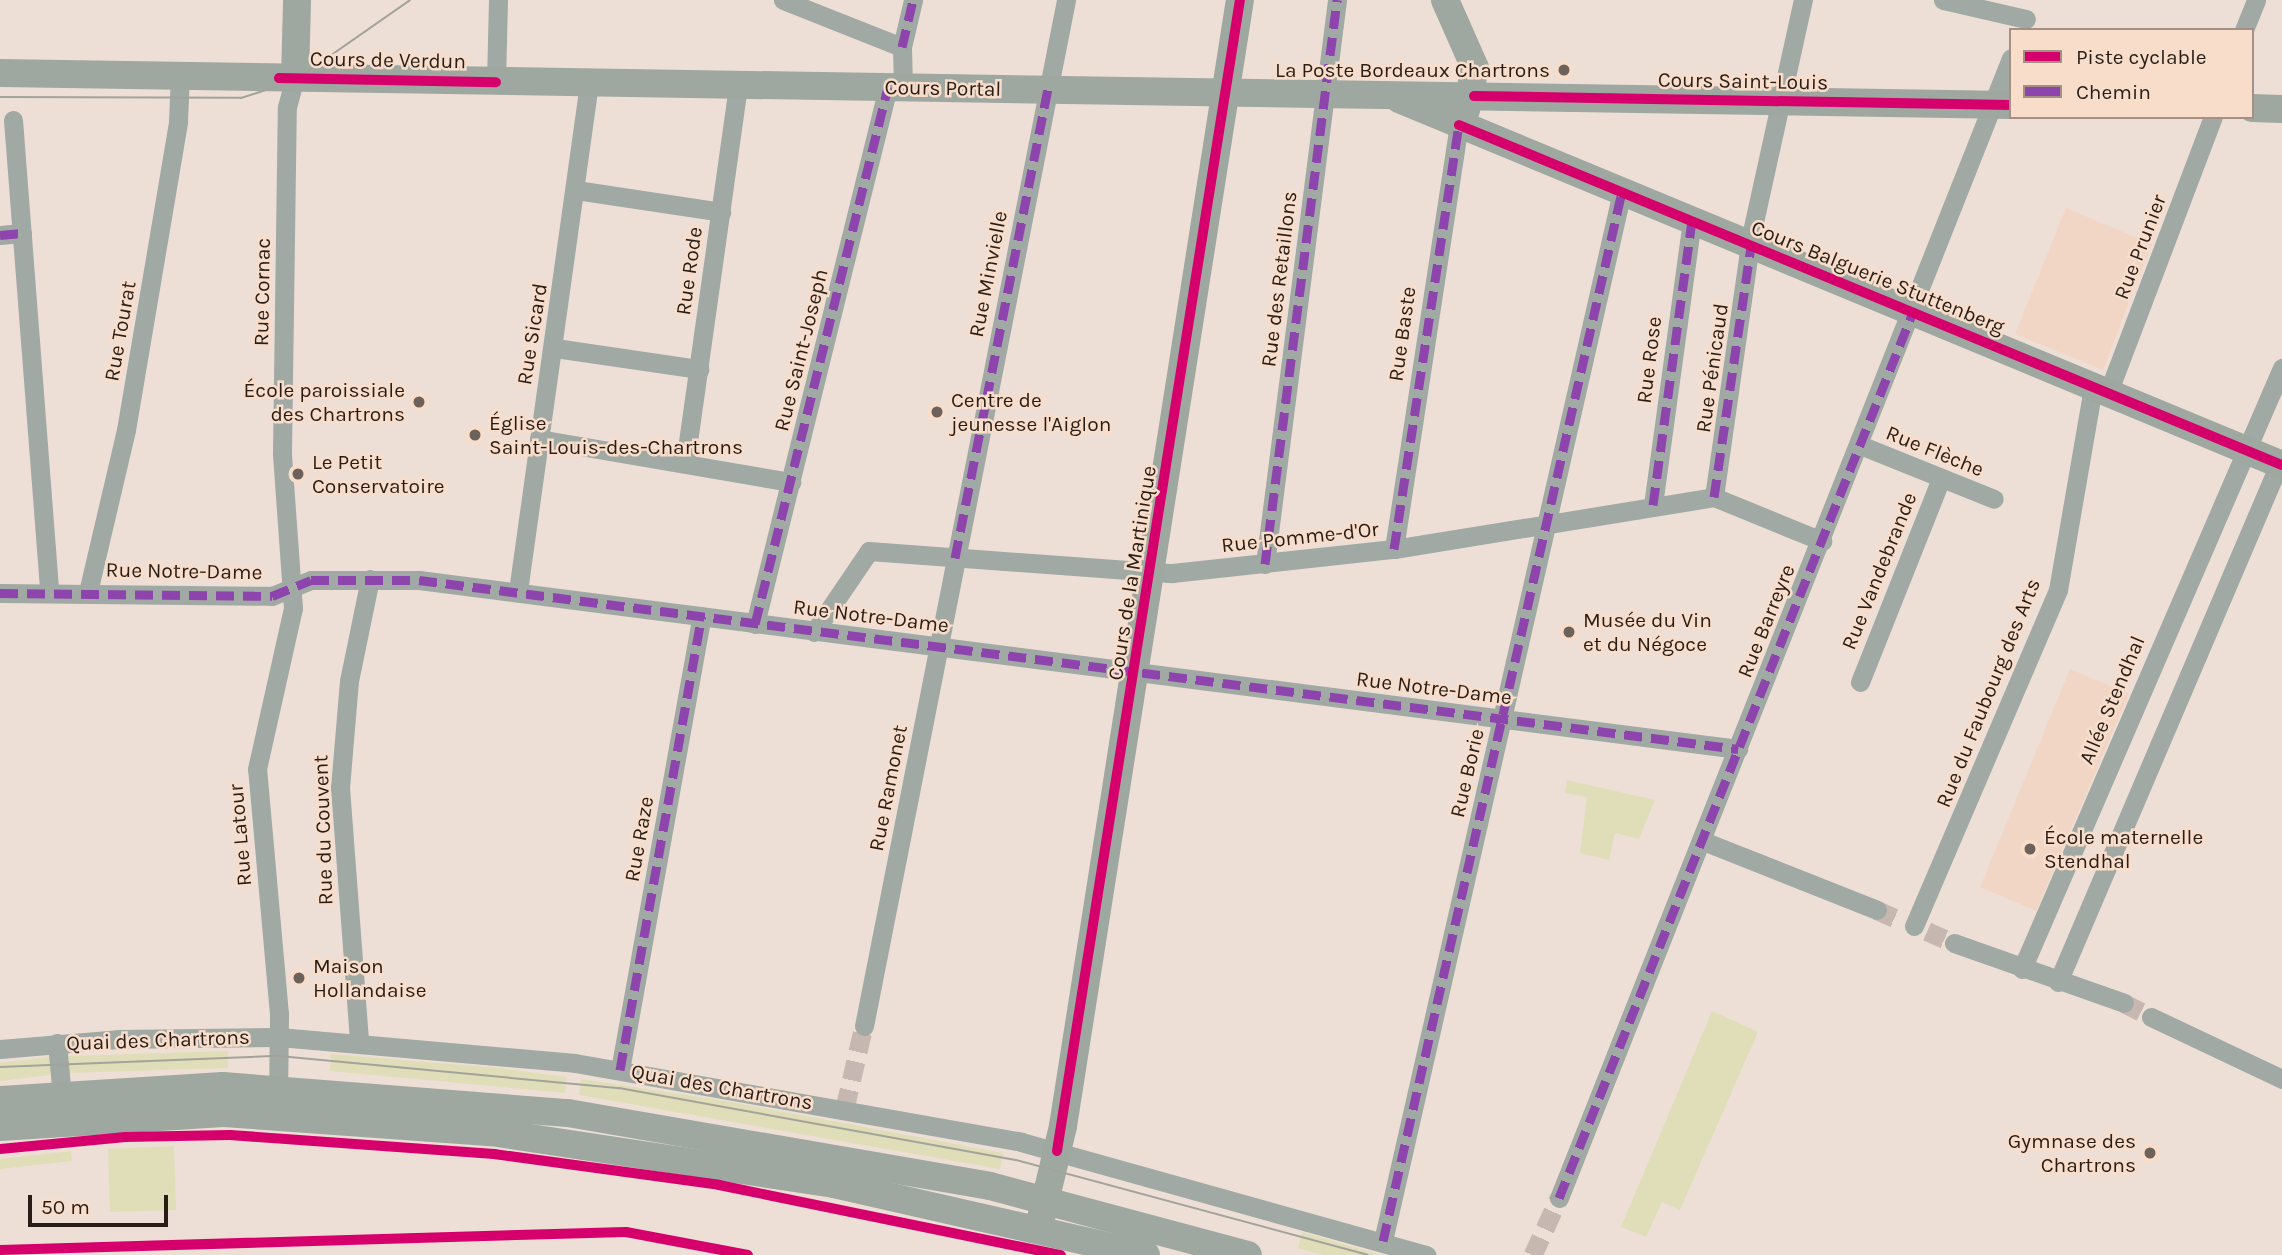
<!DOCTYPE html>
<html>
<head>
<meta charset="utf-8">
<style>
	body { margin:0 }
	#map { position:relative; width:2282px; height:1255px; overflow:hidden; background:#eedfd6; font-family:Karla,sans-serif }
	div>[style] { position:absolute }
	.built>* { inset:0; background:#f1d6c6 }
	.green>* { inset:0; background:#dfdeb9 }
	.street-tunnel>* { height:19px; margin-top:-9.5px; transform-origin:0; background:repeating-linear-gradient(90deg,#c6b8b0 0 19px,transparent 0 29px) }
	.street>* { height:19px; margin:-9.5px; padding:0 9.5px; transform-origin:9.5px; border-radius:9.5px; background:#a0a9a3 }
	.secondary>* { height:28px; margin:-14px; padding:0 14px; transform-origin:14px; border-radius:14px; background:#9fa8a0 }
	.tram>* { height:2px; margin:-1px; padding:0 1px; transform-origin:1px; border-radius:1px; background:#a3a39b }
	.quiet>* { height:9px; margin-top:-4.5px; transform-origin:0; background:repeating-linear-gradient(90deg,#8e44ad 0 18px,transparent 0 27px) }
	.cycleway>* { height:10px; margin:-5px; padding:0 5px; transform-origin:5px; border-radius:5px; background:#d6006c }
	.dots>* { width:19px; height:19px; translate:-50% -50%; box-sizing:border-box; border:4px solid #f9ddcb; border-radius:50% }
	span { translate:-50% -50%; white-space:nowrap; text-align:center; line-height:1.15; -webkit-text-stroke:5px #f9ddcb; paint-order:stroke }
	.street-label { font-size:21px; color:#281e17 }
	.poi-label { font-size:21px; color:#281e17 }
	.right { translate:-100% -50%; text-align:right }
	.left { translate:0 -50%; text-align:left }
	.legend { position:absolute; left:2009px; top:28px; width:245px; height:91px; box-sizing:border-box; background:#f9ddcb; border:2px solid #a59183; margin:0; padding:9px 12px; list-style:none; font-size:21px; color:#281e17 }
	.legend li { display:flex; align-items:center; gap:14px; height:35px }
	.legend b { width:35px; border:2px solid #a59183 }
	.scale { position:absolute; left:28px; top:1195px; width:140px; height:32px; box-sizing:border-box; border:4px solid #281e17; border-top:0; padding-left:9px; font-size:21px; line-height:24px; white-space:nowrap; color:#281e17; -webkit-text-stroke:5px #f9ddcb; paint-order:stroke }
</style>
</head>
<body>
<div id="map">
	<div class="built">
		<i style="clip-path:polygon(2066px 208px,2152px 244px,2103px 370px,2015px 334px)"></i>
		<i style="clip-path:polygon(2070px 669px,2129px 694px,2036px 911px,1980px 887px)"></i>
	</div>
	<div class="green">
		<i style="clip-path:polygon(1567px 780px,1655px 800px,1639px 839px,1615px 833px,1609px 860px,1580px 853px,1587px 797px,1565px 793px)"></i>
		<i style="clip-path:polygon(1712px 1011px,1758px 1032px,1680px 1210px,1662px 1202px,1646px 1237px,1621px 1227px)"></i>
		<i style="clip-path:polygon(228px 1051px,228px 1068px,69px 1073px,68px 1056px)"></i>
		<i style="clip-path:polygon(331px 1054px,499px 1068px,567px 1077px,565px 1093px,330px 1071px)"></i>
		<i style="clip-path:polygon(49px 1057px,51px 1075px,0 1081px,0 1063px)"></i>
		<i style="clip-path:polygon(581px 1079px,726px 1101px,1003px 1153px,1000px 1169px,579px 1095px)"></i>
		<i style="clip-path:polygon(174px 1146px,176px 1210px,110px 1212px,108px 1149px)"></i>
		<i style="clip-path:polygon(71px 1151px,72px 1161px,0 1169px,0 1159px)"></i>
		<i style="clip-path:polygon(1302px 1232px,1377px 1254px,1380px 1255px,1322px 1255px,1298px 1248px)"></i>
	</div>
	<div class="street-tunnel">
		<i style="left:1877px;top:910px;width:27px;rotate:24deg"></i>
		<i style="left:1927px;top:931px;width:30px;rotate:24deg"></i>
		<i style="left:2124px;top:1003px;width:30px;rotate:27deg"></i>
		<i style="left:845px;top:1108px;width:84px;rotate:-77deg"></i>
		<i style="left:1533px;top:1255px;width:63px;rotate:-65.5deg"></i>
	</div>
	<div class="street">
		<i style="left:783px;top:0;width:128px;rotate:21.6deg"></i>
		<i style="left:1943px;top:0;width:85px;rotate:12.9deg"></i>
		<i style="left:2244px;top:30px;width:32px;rotate:-68deg"></i>
		<i style="left:496px;top:82px;width:82px;rotate:-88.6deg"></i>
		<i style="left:903px;top:87px;width:40px;rotate:-91.4deg"></i>
		<i style="left:902px;top:47px;width:48px;rotate:-76.8deg"></i>
		<i style="left:13px;top:120px;width:472px;rotate:85.6deg"></i>
		<i style="left:576px;top:190px;width:147px;rotate:8.6deg"></i>
		<i style="left:0;top:235px;width:22px;rotate:-5deg"></i>
		<i style="left:555px;top:348px;width:146px;rotate:8.3deg"></i>
		<i style="left:2108px;top:393px;width:295px;rotate:-69.2deg"></i>
		<i style="left:539px;top:439px;width:256px;rotate:9.7deg"></i>
		<i style="left:1860px;top:445px;width:144px;rotate:21.9deg"></i>
		<i style="left:685px;top:463px;width:382px;rotate:-82deg"></i>
		<i style="left:1714px;top:497px;width:264px;rotate:-81.9deg"></i>
		<i style="left:1751px;top:236px;width:242px;rotate:-77.6deg"></i>
		<i style="left:1653px;top:505px;width:287px;rotate:-82.2deg"></i>
		<i style="left:1394px;top:549px;width:429px;rotate:-81.3deg"></i>
		<i style="left:1265px;top:564px;width:569px;rotate:-82.72deg"></i>
		<i style="left:518px;top:591px;width:513px;rotate:-82.04deg"></i>
		<i style="left:88px;top:592px;width:166px;rotate:-76.8deg"></i>
		<i style="left:126px;top:430px;width:313px;rotate:-80.4deg"></i>
		<i style="left:178px;top:121px;width:45px;rotate:-87.5deg"></i>
		<i style="left:0;top:593px;width:272px;rotate:0.6deg"></i>
		<i style="left:272px;top:596px;width:42px;rotate:-22.3deg"></i>
		<i style="left:311px;top:580px;width:108px"></i>
		<i style="left:419px;top:580px;width:1330px;rotate:7.3deg"></i>
		<i style="left:755px;top:624px;width:553px;rotate:-76.09deg"></i>
		<i style="left:814px;top:632px;width:98px;rotate:-55.8deg"></i>
		<i style="left:869px;top:551px;width:304px;rotate:4.2deg"></i>
		<i style="left:1172px;top:573px;width:223px;rotate:-6.2deg"></i>
		<i style="left:1394px;top:549px;width:324px;rotate:-9.2deg"></i>
		<i style="left:1714px;top:497px;width:117px;rotate:22.2deg"></i>
		<i style="left:1860px;top:682px;width:219px;rotate:-68.3deg"></i>
		<i style="left:1703px;top:841px;width:187px;rotate:21.6deg"></i>
		<i style="left:1914px;top:926px;width:366px;rotate:-66.8deg"></i>
		<i style="left:2058px;top:590px;width:206px;rotate:-80.2deg"></i>
		<i style="left:1954px;top:943px;width:180px;rotate:19.4deg"></i>
		<i style="left:2022px;top:969px;width:655px;rotate:-66.61deg"></i>
		<i style="left:2058px;top:982px;width:563px;rotate:-66.89deg"></i>
		<i style="left:2151px;top:1017px;width:145px;rotate:25.3deg"></i>
		<i style="left:864px;top:1026px;width:1046px;rotate:-78.86deg"></i>
		<i style="left:359px;top:1040px;width:253px;rotate:-94.3deg"></i>
		<i style="left:340px;top:788px;width:107px;rotate:-85.2deg"></i>
		<i style="left:349px;top:681px;width:104px;rotate:-78.4deg"></i>
		<i style="left:57px;top:1043px;width:65px;rotate:84.7deg"></i>
		<i style="left:0;top:1049px;width:118px;rotate:-4.8deg"></i>
		<i style="left:118px;top:1039px;width:161px;rotate:-0.7deg"></i>
		<i style="left:279px;top:1037px;width:297px;rotate:5deg"></i>
		<i style="left:575px;top:1063px;width:453px;rotate:10deg"></i>
		<i style="left:1021px;top:1142px;width:421px;rotate:15.6deg"></i>
		<i style="left:620px;top:1070px;width:461px;rotate:-79.8deg"></i>
		<i style="left:278px;top:1100px;width:86px;rotate:-89.3deg"></i>
		<i style="left:279px;top:1014px;width:246px;rotate:-95.1deg"></i>
		<i style="left:257px;top:769px;width:165px;rotate:-77.4deg"></i>
		<i style="left:293px;top:608px;width:155px;rotate:-94.1deg"></i>
		<i style="left:282px;top:453px;width:346px;rotate:-89.2deg"></i>
		<i style="left:287px;top:107px;width:30px;rotate:-75deg"></i>
		<i style="left:1559px;top:1198px;width:1226px;rotate:-68.37deg"></i>
		<i style="left:1383px;top:1241px;width:1076px;rotate:-77.17deg"></i>
	</div>
	<div class="secondary">
		<i style="left:1445px;top:0;width:74px;rotate:66.2deg"></i>
		<i style="left:1475px;top:68px;width:43px;rotate:102.1deg"></i>
		<i style="left:0;top:73px;width:2011px;rotate:0.91deg"></i>
		<i style="left:295px;top:78px;width:78px;rotate:-88.5deg"></i>
		<i style="left:1399px;top:99px;width:956px;rotate:22.51deg"></i>
		<i style="left:2252px;top:108px;width:30px;rotate:2deg"></i>
		<i style="left:0;top:1100px;width:223px;rotate:-3.6deg"></i>
		<i style="left:223px;top:1086px;width:346px;rotate:4.5deg"></i>
		<i style="left:568px;top:1113px;width:428px;rotate:9.8deg"></i>
		<i style="left:990px;top:1186px;width:267px;rotate:15deg"></i>
		<i style="left:0;top:1127px;width:224px;rotate:-3.6deg"></i>
		<i style="left:224px;top:1113px;width:268px;rotate:4.1deg"></i>
		<i style="left:491px;top:1132px;width:347px;rotate:8.6deg"></i>
		<i style="left:834px;top:1184px;width:320px;rotate:12.8deg"></i>
		<i style="left:1039px;top:1227px;width:104px;rotate:-76.6deg"></i>
		<i style="left:1063px;top:1126px;width:1140px;rotate:-81.07deg"></i>
	</div>
	<div class="tram">
		<i style="left:0;top:97px;width:241px;rotate:0.2deg"></i>
		<i style="left:241px;top:98px;width:56px;rotate:-17.8deg"></i>
		<i style="left:294px;top:81px;width:141px;rotate:-34.9deg"></i>
		<i style="left:0;top:1067px;width:279px;rotate:-2.3deg"></i>
		<i style="left:279px;top:1056px;width:342px;rotate:5.4deg"></i>
		<i style="left:619px;top:1088px;width:403px;rotate:10.3deg"></i>
		<i style="left:1016px;top:1160px;width:364px;rotate:15.1deg"></i>
	</div>
	<div class="quiet">
		<i style="left:902px;top:47px;width:48px;rotate:-76.8deg"></i>
		<i style="left:0;top:235px;width:22px;rotate:-5deg"></i>
		<i style="left:1714px;top:497px;width:254px;rotate:-81.6deg"></i>
		<i style="left:1653px;top:505px;width:287px;rotate:-82.2deg"></i>
		<i style="left:1394px;top:549px;width:429px;rotate:-81.3deg"></i>
		<i style="left:955px;top:558px;width:478px;rotate:-78.8deg"></i>
		<i style="left:1265px;top:564px;width:569px;rotate:-82.72deg"></i>
		<i style="left:0;top:593px;width:272px;rotate:0.6deg"></i>
		<i style="left:272px;top:596px;width:42px;rotate:-22.3deg"></i>
		<i style="left:311px;top:580px;width:108px"></i>
		<i style="left:419px;top:580px;width:1330px;rotate:7.3deg"></i>
		<i style="left:755px;top:624px;width:553px;rotate:-76.09deg"></i>
		<i style="left:620px;top:1070px;width:461px;rotate:-79.8deg"></i>
		<i style="left:1559px;top:1198px;width:954px;rotate:-68.22deg"></i>
		<i style="left:1383px;top:1241px;width:1076px;rotate:-77.17deg"></i>
	</div>
	<div class="cycleway">
		<i style="left:279px;top:78px;width:217px;rotate:1.1deg"></i>
		<i style="left:1474px;top:96px;width:537px;rotate:0.96deg"></i>
		<i style="left:1459px;top:125px;width:890px;rotate:22.45deg"></i>
		<i style="left:0;top:1149px;width:126px;rotate:-5.5deg"></i>
		<i style="left:125px;top:1137px;width:105px;rotate:-1.1deg"></i>
		<i style="left:230px;top:1135px;width:265px;rotate:4.1deg"></i>
		<i style="left:494px;top:1154px;width:227px;rotate:7.8deg"></i>
		<i style="left:719px;top:1185px;width:349px;rotate:11.6deg"></i>
		<i style="left:1057px;top:1151px;width:1165px;rotate:-80.97deg"></i>
		<i style="left:0;top:1250px;width:626px;rotate:-1.65deg"></i>
		<i style="left:626px;top:1232px;width:124px;rotate:10.7deg"></i>
	</div>
	<div class="dots">
		<i style="left:1564px;top:70px;background:#6d625a"></i>
		<i style="left:419px;top:402px;background:#6d625a"></i>
		<i style="left:937px;top:412px;background:#6d625a"></i>
		<i style="left:475px;top:435px;background:#6d625a"></i>
		<i style="left:298px;top:474px;background:#6d625a"></i>
		<i style="left:1569px;top:632px;background:#6d625a"></i>
		<i style="left:2030px;top:849px;background:#6d625a"></i>
		<i style="left:299px;top:978px;background:#6d625a"></i>
		<i style="left:2150px;top:1153px;background:#6d625a"></i>
	</div>
	<div class="street-label">
		<span style="left:388px;top:60px;rotate:1deg">Cours de Verdun</span>
		<span style="left:1743px;top:81px;rotate:1deg">Cours Saint-Louis</span>
		<span style="left:943px;top:88px;rotate:1deg">Cours Portal</span>
		<span style="left:2140px;top:247px;rotate:-69deg">Rue Prunier</span>
		<span style="left:689px;top:271px;rotate:-82deg">Rue Rode</span>
		<span style="left:988px;top:274px;rotate:-79deg">Rue Minvielle</span>
		<span style="left:1878px;top:277px;rotate:22deg">Cours Balguerie Stuttenberg</span>
		<span style="left:1279px;top:279px;rotate:-83deg">Rue des Retaillons</span>
		<span style="left:262px;top:292px;rotate:-89deg">Rue Cornac</span>
		<span style="left:120px;top:331px;rotate:-80deg">Rue Tourat</span>
		<span style="left:532px;top:334px;rotate:-81deg">Rue Sicard</span>
		<span style="left:1402px;top:334px;rotate:-82deg">Rue Baste</span>
		<span style="left:801px;top:350px;rotate:-76deg">Rue Saint-Joseph</span>
		<span style="left:1649px;top:360px;rotate:-83deg">Rue Rose</span>
		<span style="left:1712px;top:368px;rotate:-82deg">Rue Pénicaud</span>
		<span style="left:1935px;top:451px;rotate:22deg">Rue Flèche</span>
		<span style="left:1300px;top:537px;rotate:-6deg">Rue Pomme-d'Or</span>
		<span style="left:184px;top:571px;rotate:1deg">Rue Notre-Dame</span>
		<span style="left:1879px;top:571px;rotate:-68deg">Rue Vandebrande</span>
		<span style="left:1132px;top:573px;rotate:-81deg">Cours de la Martinique</span>
		<span style="left:871px;top:616px;rotate:7deg">Rue Notre-Dame</span>
		<span style="left:1766px;top:621px;rotate:-68deg">Rue Barreyre</span>
		<span style="left:1434px;top:688px;rotate:7deg">Rue Notre-Dame</span>
		<span style="left:1988px;top:693px;rotate:-68deg">Rue du Faubourg des Arts</span>
		<span style="left:2112px;top:700px;rotate:-67deg">Allée Stendhal</span>
		<span style="left:1467px;top:773px;rotate:-77deg">Rue Borie</span>
		<span style="left:888px;top:788px;rotate:-79deg">Rue Ramonet</span>
		<span style="left:323px;top:830px;rotate:-92deg">Rue du Couvent</span>
		<span style="left:240px;top:835px;rotate:-95deg">Rue Latour</span>
		<span style="left:639px;top:839px;rotate:-80deg">Rue Raze</span>
		<span style="left:158px;top:1040px;rotate:-2deg">Quai des Chartrons</span>
		<span style="left:722px;top:1087px;rotate:10deg">Quai des Chartrons</span>
	</div>
	<div class="poi-label">
		<span class="right" style="left:1550px;top:70px">La Poste Bordeaux Chartrons</span>
		<span class="right" style="left:405px;top:402px">École paroissiale<br>des Chartrons</span>
		<span class="left" style="left:951px;top:412px">Centre de<br>jeunesse l'Aiglon</span>
		<span class="left" style="left:489px;top:435px">Église<br>Saint-Louis-des-Chartrons</span>
		<span class="left" style="left:312px;top:474px">Le Petit<br>Conservatoire</span>
		<span class="left" style="left:1583px;top:632px">Musée du Vin<br>et du Négoce</span>
		<span class="left" style="left:2044px;top:849px">École maternelle<br>Stendhal</span>
		<span class="left" style="left:313px;top:978px">Maison<br>Hollandaise</span>
		<span class="right" style="left:2136px;top:1153px">Gymnase des<br>Chartrons</span>
	</div>
	<ul class="legend">
	<li><b style="height:9px;background:#d6006c"></b>Piste cyclable</li>
	<li><b style="height:9px;background:#8e44ad"></b>Chemin</li>
	</ul>
	<div class="scale">50 m</div>
</div>
</body>
</html>
